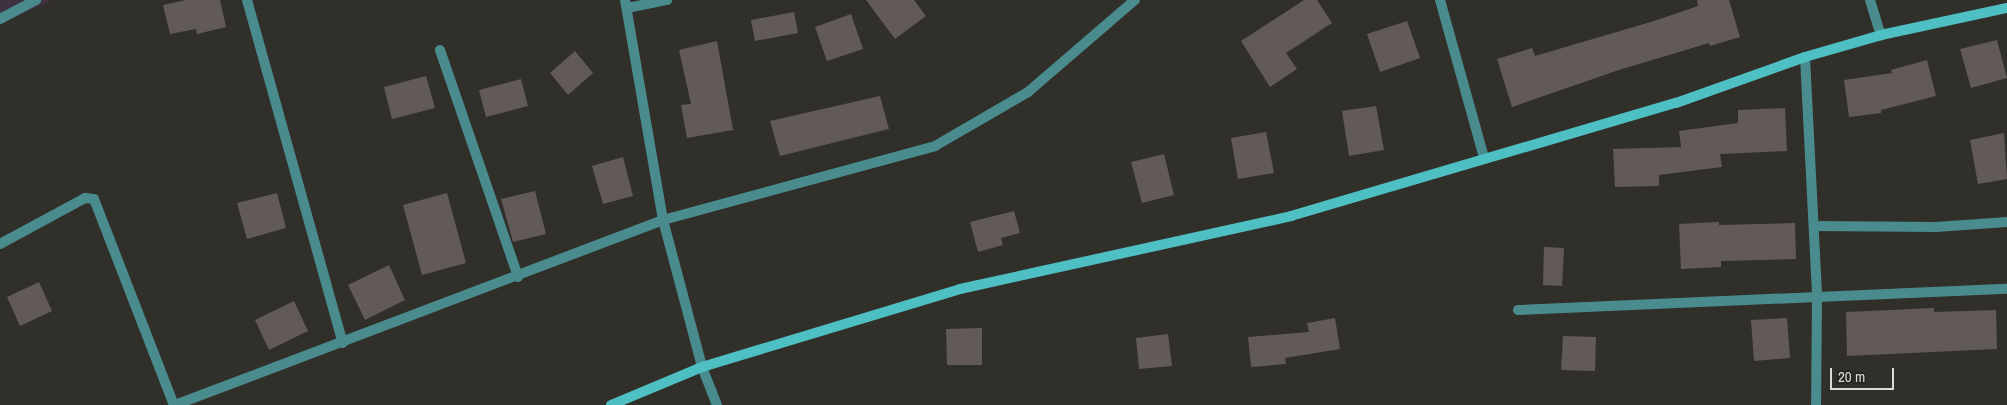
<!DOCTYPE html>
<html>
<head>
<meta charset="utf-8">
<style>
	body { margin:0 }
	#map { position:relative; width:2007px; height:405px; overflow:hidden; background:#312f29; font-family:"Archivo Narrow",sans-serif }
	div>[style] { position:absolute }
	.education>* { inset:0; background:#3f3240 }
	.building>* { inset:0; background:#625a56 }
	.street>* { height:10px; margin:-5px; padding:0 5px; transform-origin:5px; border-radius:5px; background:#4a8c8e }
	.secondary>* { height:10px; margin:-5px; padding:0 5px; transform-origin:5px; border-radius:5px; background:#4ec0c4 }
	span { translate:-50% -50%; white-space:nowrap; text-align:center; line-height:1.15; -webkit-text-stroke:5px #27261f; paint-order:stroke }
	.scale { position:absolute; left:1830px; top:368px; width:64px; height:22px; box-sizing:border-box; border:2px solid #dcdad6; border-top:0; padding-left:6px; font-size:15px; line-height:18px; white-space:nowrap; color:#dcdad6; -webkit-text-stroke:4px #27261f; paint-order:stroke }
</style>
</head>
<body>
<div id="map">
	<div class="education">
		<i style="clip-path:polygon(0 0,53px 0,0 24px)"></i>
	</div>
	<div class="building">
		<i style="clip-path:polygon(186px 0,220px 0,226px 27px,197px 34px,196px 29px,170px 34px,163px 5px)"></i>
		<i style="clip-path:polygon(866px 0,914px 0,926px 16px,895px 39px)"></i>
		<i style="clip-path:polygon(1304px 0,1317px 0,1332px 23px,1286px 53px,1297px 69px,1270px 87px,1241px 41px)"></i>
		<i style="clip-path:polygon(1697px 0,1729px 0,1740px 37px,1710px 46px,1709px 43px,1619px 70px,1512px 107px,1497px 59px,1532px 48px,1535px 56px,1654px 21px,1698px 6px)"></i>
		<i style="clip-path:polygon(794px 12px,798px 33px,755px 41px,751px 20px)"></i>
		<i style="clip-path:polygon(851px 14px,863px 49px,827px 61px,815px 27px)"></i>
		<i style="clip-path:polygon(1407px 21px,1420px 58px,1380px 72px,1367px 34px)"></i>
		<i style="clip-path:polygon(1997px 40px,2007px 78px,1971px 88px,1960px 49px)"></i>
		<i style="clip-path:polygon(717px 41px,733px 130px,687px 138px,681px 105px,691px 104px,679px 50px)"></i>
		<i style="clip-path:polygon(575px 51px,593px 73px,568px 95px,550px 73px)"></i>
		<i style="clip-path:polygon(1927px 60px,1936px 96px,1881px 110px,1881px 113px,1849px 117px,1844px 80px,1892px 73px,1891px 70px)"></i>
		<i style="clip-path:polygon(426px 76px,435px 108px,392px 119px,384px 87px)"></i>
		<i style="clip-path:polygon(521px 79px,528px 106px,486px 117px,479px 90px)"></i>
		<i style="clip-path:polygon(880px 96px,889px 129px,780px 156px,770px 121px)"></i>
		<i style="clip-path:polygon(1376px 106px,1384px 150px,1349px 156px,1342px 111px)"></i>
		<i style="clip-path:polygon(1785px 108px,1787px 151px,1720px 154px,1722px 167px,1659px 175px,1659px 186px,1615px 187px,1613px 149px,1681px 147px,1679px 131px,1738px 123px,1738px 110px)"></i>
		<i style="clip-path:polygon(1266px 132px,1274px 173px,1238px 179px,1231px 138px)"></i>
		<i style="clip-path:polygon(2004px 133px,2007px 179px,1978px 184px,1970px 140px)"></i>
		<i style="clip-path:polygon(1164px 154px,1174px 195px,1142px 203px,1131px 162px)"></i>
		<i style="clip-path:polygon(623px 157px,633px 196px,603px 204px,592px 166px)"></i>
		<i style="clip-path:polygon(535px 191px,546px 234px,513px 242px,501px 199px)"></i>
		<i style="clip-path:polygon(277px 193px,286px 228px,247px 239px,237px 203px)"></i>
		<i style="clip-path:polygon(447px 193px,466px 263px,422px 275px,403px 205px)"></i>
		<i style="clip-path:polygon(1014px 211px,1020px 233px,1001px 238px,1003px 245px,978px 252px,970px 222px)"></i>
		<i style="clip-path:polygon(1719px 222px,1719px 225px,1795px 223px,1796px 259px,1721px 261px,1721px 267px,1681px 269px,1679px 224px)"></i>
		<i style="clip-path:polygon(1544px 247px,1564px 248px,1562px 286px,1543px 285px)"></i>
		<i style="clip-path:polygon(389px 265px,405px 300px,365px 320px,348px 285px)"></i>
		<i style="clip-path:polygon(39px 282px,52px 311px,20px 326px,7px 297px)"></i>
		<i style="clip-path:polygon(294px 301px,308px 331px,269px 350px,255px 320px)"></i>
		<i style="clip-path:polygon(1934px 308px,1934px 312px,1996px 310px,1997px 349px,1847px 356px,1846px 312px)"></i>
		<i style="clip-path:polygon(1335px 318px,1340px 349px,1285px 358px,1286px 364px,1251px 367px,1248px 337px,1309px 332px,1307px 323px)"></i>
		<i style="clip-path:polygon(1787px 318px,1790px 358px,1754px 361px,1751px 320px)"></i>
		<i style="clip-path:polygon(982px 328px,982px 365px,947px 365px,946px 329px)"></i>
		<i style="clip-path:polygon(1168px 334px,1172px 366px,1139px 369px,1136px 338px)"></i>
		<i style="clip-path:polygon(1563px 336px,1596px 337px,1595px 371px,1561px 370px)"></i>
	</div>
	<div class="street">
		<i style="left:247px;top:0;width:356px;rotate:74.4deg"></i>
		<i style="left:625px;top:0;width:223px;rotate:80.2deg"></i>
		<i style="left:663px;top:220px;width:152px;rotate:75.1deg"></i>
		<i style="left:702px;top:367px;width:41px;rotate:68.5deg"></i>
		<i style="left:1440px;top:0;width:164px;rotate:74.4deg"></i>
		<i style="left:1870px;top:0;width:37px;rotate:73deg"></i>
		<i style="left:627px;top:8px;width:41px;rotate:-11.3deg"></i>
		<i style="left:0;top:19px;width:41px;rotate:-27.8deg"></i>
		<i style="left:440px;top:50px;width:240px;rotate:71deg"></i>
		<i style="left:1805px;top:57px;width:241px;rotate:87.1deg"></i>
		<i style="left:1817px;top:298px;width:107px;rotate:90.5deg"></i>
		<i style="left:1814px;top:226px;width:122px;rotate:0.5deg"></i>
		<i style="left:1936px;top:227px;width:71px;rotate:-4deg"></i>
		<i style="left:0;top:244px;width:97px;rotate:-28.4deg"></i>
		<i style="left:85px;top:198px;width:9px;rotate:6deg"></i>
		<i style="left:94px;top:199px;width:221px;rotate:68.8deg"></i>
		<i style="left:1518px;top:310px;width:489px;rotate:-2.5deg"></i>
		<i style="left:175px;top:405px;width:522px;rotate:-20.76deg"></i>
		<i style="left:663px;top:220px;width:282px;rotate:-15.2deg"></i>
		<i style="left:935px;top:146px;width:108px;rotate:-30.1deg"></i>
		<i style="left:1028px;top:92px;width:141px;rotate:-40.7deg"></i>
	</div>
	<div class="secondary">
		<i style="left:611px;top:405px;width:99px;rotate:-22.7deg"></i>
		<i style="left:702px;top:367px;width:270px;rotate:-16.8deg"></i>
		<i style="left:960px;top:289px;width:339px;rotate:-12.4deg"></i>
		<i style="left:1291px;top:216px;width:401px;rotate:-16.4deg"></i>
		<i style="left:1676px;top:103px;width:137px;rotate:-19.6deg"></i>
		<i style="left:1805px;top:57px;width:79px;rotate:-16.1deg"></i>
		<i style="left:1881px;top:35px;width:129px;rotate:-12.1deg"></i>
	</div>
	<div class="scale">20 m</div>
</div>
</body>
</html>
